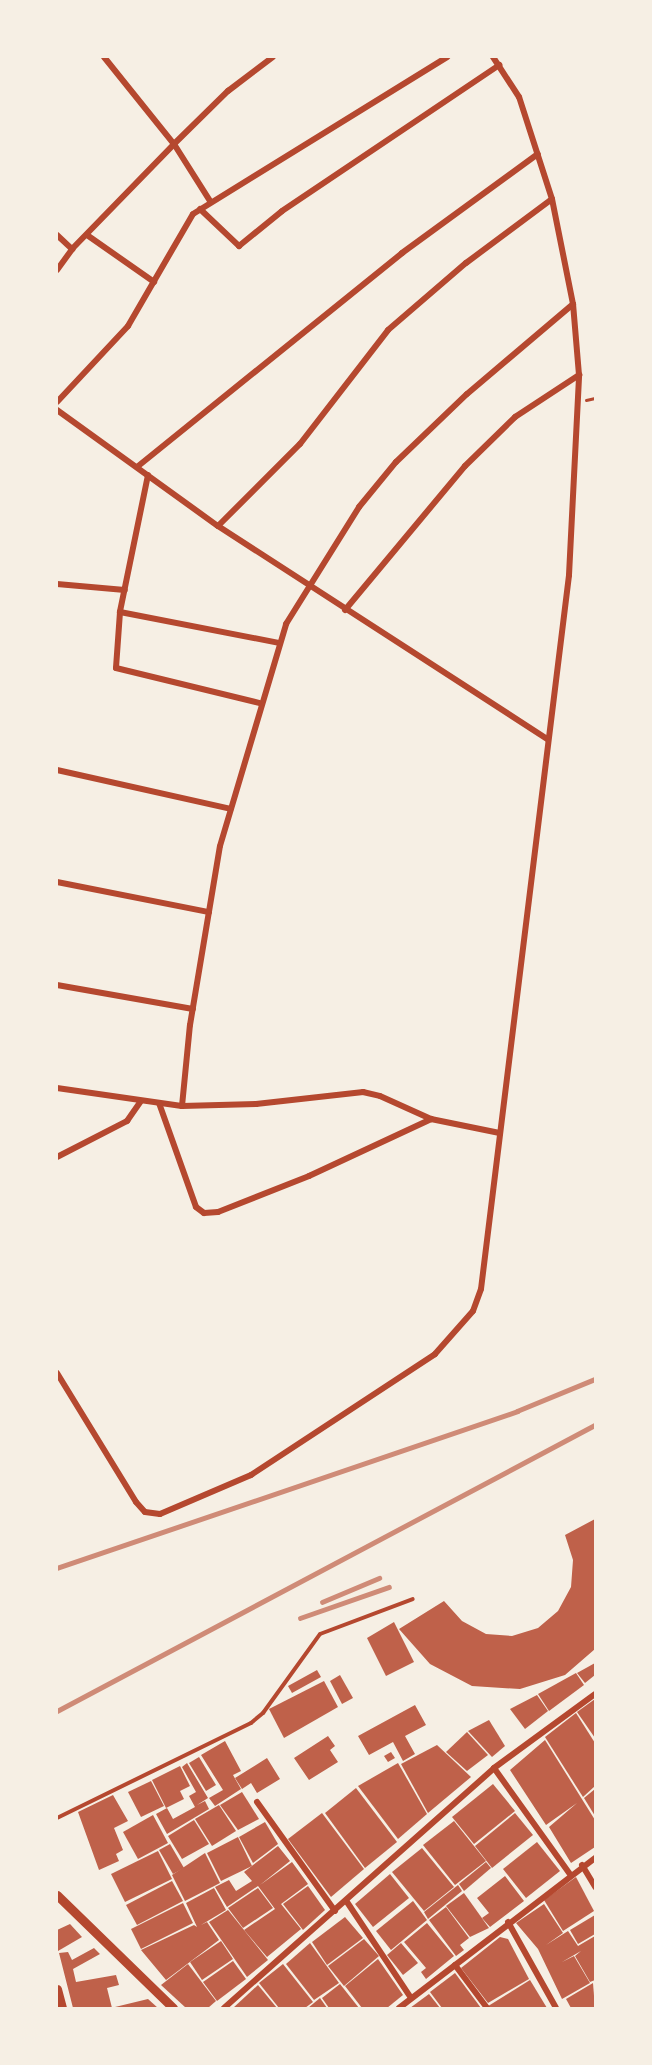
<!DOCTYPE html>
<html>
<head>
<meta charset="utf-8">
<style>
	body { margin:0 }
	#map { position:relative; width:652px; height:2065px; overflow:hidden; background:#f6efe4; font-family:Lora,serif }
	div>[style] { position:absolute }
	.building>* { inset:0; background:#bf614a }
	.path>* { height:3px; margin:-1.5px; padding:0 1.5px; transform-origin:1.5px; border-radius:1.5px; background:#b5482f }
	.service>* { height:4px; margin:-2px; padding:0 2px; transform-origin:2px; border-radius:2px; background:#b5482f }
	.minor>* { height:6px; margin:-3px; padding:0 3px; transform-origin:3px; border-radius:3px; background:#b5482f }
	.tertiary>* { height:9px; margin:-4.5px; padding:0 4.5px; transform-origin:4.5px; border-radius:4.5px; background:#b5482f }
	.rail>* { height:4.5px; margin:-2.25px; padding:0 2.25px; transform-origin:2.25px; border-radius:2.25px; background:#cf8b77 }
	span { translate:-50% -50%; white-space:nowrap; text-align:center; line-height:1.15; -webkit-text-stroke:6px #f6efe4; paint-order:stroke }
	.frame { position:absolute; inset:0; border:58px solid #f6efe4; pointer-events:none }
</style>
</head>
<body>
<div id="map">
	<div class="building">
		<i style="clip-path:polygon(595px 1519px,595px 1649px,565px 1675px,520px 1689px,472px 1686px,430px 1664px,399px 1629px,444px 1601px,462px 1621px,486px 1634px,512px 1636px,538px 1628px,558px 1611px,571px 1587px,573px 1560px,565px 1535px)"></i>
		<i style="clip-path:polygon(394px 1622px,414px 1662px,386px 1676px,367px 1638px)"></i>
		<i style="clip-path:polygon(595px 1663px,595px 1675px,585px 1683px,577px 1673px)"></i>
		<i style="clip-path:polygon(317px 1670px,321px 1677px,292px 1693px,288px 1686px)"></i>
		<i style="clip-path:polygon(576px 1673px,584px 1685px,549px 1711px,538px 1694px)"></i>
		<i style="clip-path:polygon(340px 1675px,353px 1698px,342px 1704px,330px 1681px)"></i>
		<i style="clip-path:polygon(324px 1681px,338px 1707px,284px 1738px,269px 1709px)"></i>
		<i style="clip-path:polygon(537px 1695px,548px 1711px,525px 1729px,510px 1709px)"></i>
		<i style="clip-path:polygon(595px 1699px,595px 1738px,577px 1712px)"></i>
		<i style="clip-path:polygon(415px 1705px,426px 1725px,405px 1736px,415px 1754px,403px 1761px,393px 1742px,369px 1755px,358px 1736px)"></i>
		<i style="clip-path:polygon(576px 1713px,595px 1743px,595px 1786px,583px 1797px,545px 1737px)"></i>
		<i style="clip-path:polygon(489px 1720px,505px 1746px,492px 1757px,468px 1731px)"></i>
		<i style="clip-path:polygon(467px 1732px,488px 1755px,467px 1771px,446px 1752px)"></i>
		<i style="clip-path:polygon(328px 1736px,335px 1746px,330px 1750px,338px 1762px,309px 1780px,294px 1758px)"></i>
		<i style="clip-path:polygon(545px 1740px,595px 1820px,595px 1847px,571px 1863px,549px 1827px,577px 1803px,546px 1825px,510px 1770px)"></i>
		<i style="clip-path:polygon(225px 1741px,241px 1771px,233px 1775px,241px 1789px,215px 1806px,209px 1798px,223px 1790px,201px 1755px)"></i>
		<i style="clip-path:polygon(437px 1745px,471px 1777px,428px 1813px,401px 1764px)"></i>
		<i style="clip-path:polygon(391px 1752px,395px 1758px,388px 1762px,384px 1756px)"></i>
		<i style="clip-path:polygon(199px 1757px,216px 1785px,206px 1791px,189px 1763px)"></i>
		<i style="clip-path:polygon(267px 1758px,280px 1779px,257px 1793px,251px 1783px,242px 1789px,235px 1778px)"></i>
		<i style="clip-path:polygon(187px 1763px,208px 1798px,197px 1805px,205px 1801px,209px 1809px,167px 1834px,156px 1814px,167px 1808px,173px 1819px,195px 1807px,189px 1796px,196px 1792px,182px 1767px)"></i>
		<i style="clip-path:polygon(398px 1763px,427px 1814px,398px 1839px,358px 1786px)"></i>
		<i style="clip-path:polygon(180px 1766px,190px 1786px,180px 1791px,184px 1799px,166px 1808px,152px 1780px)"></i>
		<i style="clip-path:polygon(151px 1781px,164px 1806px,141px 1817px,128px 1792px)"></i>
		<i style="clip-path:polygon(493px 1784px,515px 1811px,474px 1844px,452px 1817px)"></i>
		<i style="clip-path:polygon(356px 1788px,397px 1842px,365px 1868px,325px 1813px)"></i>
		<i style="clip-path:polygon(595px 1789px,595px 1816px,584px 1798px)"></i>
		<i style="clip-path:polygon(242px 1792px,259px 1819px,238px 1830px,220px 1805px)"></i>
		<i style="clip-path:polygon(113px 1795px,128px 1821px,114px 1828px,123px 1850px,116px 1854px,119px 1861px,99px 1870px,78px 1812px)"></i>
		<i style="clip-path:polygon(219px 1805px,236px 1831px,212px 1846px,195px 1819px)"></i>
		<i style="clip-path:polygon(322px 1813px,364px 1869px,331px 1897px,288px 1839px)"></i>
		<i style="clip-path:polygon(515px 1813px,533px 1835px,492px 1868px,475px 1846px)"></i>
		<i style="clip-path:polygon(153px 1815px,168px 1843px,138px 1859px,123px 1832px)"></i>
		<i style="clip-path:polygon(194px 1820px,209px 1844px,182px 1859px,168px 1836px)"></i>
		<i style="clip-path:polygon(454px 1821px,486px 1861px,455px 1885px,423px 1845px)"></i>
		<i style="clip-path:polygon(265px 1822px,278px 1844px,253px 1863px,239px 1837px)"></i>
		<i style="clip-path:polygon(238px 1837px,252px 1866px,221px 1881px,207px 1853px)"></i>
		<i style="clip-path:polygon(537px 1842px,560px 1871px,526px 1898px,503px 1869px)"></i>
		<i style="clip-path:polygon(170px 1844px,184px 1868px,173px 1874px,159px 1850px)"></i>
		<i style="clip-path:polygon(278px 1846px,290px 1861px,260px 1885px,292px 1862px,308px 1884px,281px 1904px,301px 1929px,267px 1957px,244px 1930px,275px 1909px,258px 1886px,227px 1907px,215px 1887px,229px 1880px,236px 1891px,252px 1881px,244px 1872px)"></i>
		<i style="clip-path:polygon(422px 1848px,454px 1887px,424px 1911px,392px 1872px)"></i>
		<i style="clip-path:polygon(158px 1851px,172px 1879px,125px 1902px,111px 1874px)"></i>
		<i style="clip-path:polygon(205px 1853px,220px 1883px,185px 1901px,172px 1875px)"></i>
		<i style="clip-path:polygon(486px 1862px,491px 1868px,464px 1891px,459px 1884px)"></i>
		<i style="clip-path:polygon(390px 1874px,409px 1898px,373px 1927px,355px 1904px)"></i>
		<i style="clip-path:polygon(505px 1876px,524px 1901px,490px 1927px,482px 1918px,489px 1913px,477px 1898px)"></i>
		<i style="clip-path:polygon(576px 1877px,594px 1911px,563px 1931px,544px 1900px)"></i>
		<i style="clip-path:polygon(172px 1881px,183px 1901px,137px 1925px,126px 1905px)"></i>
		<i style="clip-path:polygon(458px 1885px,462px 1891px,428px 1919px,424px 1912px)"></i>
		<i style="clip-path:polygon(308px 1886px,325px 1910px,303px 1930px,283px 1904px)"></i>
		<i style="clip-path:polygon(214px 1888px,226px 1910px,201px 1925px,207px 1922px,219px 1940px,166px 1980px,141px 1950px,194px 1925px,197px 1927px,186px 1903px)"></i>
		<i style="clip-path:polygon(258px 1888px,273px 1908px,243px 1928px,228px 1908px)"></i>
		<i style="clip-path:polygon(464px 1893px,489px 1928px,470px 1937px,446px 1906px)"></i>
		<i style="clip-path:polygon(413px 1901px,427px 1920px,391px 1950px,376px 1931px)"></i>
		<i style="clip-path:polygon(183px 1903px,193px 1923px,141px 1949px,131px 1929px)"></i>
		<i style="clip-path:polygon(544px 1904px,563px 1933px,546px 1945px,568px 1931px,578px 1946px,595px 1936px,595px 1980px,590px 1982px,575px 1956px,581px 1951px,562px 1962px,574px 1956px,590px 1983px,562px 1999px,538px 1949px,516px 1923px)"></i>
		<i style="clip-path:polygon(446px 1907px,469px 1938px,460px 1945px,464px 1950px,456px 1956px,429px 1920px)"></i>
		<i style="clip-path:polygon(228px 1910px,268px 1960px,247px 1977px,209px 1922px)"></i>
		<i style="clip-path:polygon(595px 1915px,595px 1934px,578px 1944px,570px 1930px)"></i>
		<i style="clip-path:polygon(345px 1917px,363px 1938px,327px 1965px,312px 1942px)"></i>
		<i style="clip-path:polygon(427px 1923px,454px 1956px,426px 1979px,421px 1972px,426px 1968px,404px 1942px)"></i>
		<i style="clip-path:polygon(70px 1924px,82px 1937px,58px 1951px,57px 1930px)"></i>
		<i style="clip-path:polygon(500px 1937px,508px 1939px,529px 1979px,488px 2003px,461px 1968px)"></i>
		<i style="clip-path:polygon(364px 1939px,379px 1956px,344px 1986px,328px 1966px)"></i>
		<i style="clip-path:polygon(221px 1941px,233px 1959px,202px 1980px,190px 1962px)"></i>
		<i style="clip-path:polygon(310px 1943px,339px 1983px,314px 2000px,286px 1964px)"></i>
		<i style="clip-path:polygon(401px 1943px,418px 1963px,403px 1975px,387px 1955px)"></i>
		<i style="clip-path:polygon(94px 1948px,100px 1954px,73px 1969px,76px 1982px,116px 1975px,119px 1985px,107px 1988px,112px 2008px,73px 2008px,59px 1953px,68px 1952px,72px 1960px)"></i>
		<i style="clip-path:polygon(378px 1959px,403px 1995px,387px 2008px,362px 2008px,345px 1986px)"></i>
		<i style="clip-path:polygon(233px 1961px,246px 1979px,217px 2001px,203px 1982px)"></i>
		<i style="clip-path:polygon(188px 1964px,216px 2001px,208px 2008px,186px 2008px,161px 1985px)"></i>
		<i style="clip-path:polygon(283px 1964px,313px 2002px,305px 2008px,279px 2008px,259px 1983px)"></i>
		<i style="clip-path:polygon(455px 1973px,481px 2008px,442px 2008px,430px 1992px)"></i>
		<i style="clip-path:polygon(530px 1980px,547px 2008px,485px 2008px)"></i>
		<i style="clip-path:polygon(593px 1983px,595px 2008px,571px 2008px,566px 1999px)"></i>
		<i style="clip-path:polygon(340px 1984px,359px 2008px,329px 2008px,322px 1998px)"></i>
		<i style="clip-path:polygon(258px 1985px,277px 2008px,233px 2008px)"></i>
		<i style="clip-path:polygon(429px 1994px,440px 2008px,410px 2008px)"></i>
		<i style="clip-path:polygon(320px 1998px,327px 2008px,308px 2008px)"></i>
		<i style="clip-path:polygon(148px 1999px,158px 2008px,115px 2008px,115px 2007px)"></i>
	</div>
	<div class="path">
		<i style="left:586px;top:400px;width:9px;rotate:-13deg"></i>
	</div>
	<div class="service">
		<i style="left:57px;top:1818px;width:216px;rotate:-26.1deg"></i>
		<i style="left:251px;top:1723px;width:16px;rotate:-40deg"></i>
		<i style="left:263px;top:1713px;width:97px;rotate:-54.2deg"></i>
		<i style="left:320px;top:1634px;width:99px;rotate:-20.6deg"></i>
	</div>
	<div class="minor">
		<i style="left:104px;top:57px;width:112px;rotate:51.2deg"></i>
		<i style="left:174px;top:144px;width:67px;rotate:57.7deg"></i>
		<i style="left:200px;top:209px;width:54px;rotate:43.5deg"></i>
		<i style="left:239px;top:246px;width:55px;rotate:-39.1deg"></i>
		<i style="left:282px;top:211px;width:262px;rotate:-33.9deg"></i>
		<i style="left:57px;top:235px;width:21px;rotate:43deg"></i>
		<i style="left:87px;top:235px;width:82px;rotate:35deg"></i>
		<i style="left:57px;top:270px;width:26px;rotate:-54deg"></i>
		<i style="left:72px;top:249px;width:146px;rotate:-45.8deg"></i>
		<i style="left:174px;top:144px;width:76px;rotate:-44.5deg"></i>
		<i style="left:228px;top:91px;width:56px;rotate:-37.1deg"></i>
		<i style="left:57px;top:402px;width:104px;rotate:-46.9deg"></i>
		<i style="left:128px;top:326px;width:129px;rotate:-59.9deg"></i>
		<i style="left:193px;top:214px;width:299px;rotate:-31.7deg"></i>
		<i style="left:57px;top:410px;width:198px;rotate:35.8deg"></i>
		<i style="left:218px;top:526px;width:392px;rotate:32.9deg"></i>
		<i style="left:137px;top:467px;width:341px;rotate:-38.9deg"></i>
		<i style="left:402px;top:253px;width:168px;rotate:-36.1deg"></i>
		<i style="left:148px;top:475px;width:140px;rotate:101.6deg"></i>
		<i style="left:120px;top:612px;width:56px;rotate:94.1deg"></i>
		<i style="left:116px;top:668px;width:148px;rotate:13.7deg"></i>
		<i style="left:218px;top:526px;width:116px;rotate:-45deg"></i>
		<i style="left:300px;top:444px;width:144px;rotate:-52.3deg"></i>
		<i style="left:388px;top:330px;width:103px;rotate:-40.7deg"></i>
		<i style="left:466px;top:263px;width:107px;rotate:-36.7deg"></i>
		<i style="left:57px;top:584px;width:68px;rotate:5deg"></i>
		<i style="left:345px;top:610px;width:187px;rotate:-50.2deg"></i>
		<i style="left:465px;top:466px;width:70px;rotate:-44.4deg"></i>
		<i style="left:515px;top:417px;width:77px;rotate:-33.3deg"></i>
		<i style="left:120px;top:612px;width:163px;rotate:11deg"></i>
		<i style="left:57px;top:770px;width:178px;rotate:12.6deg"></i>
		<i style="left:57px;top:882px;width:155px;rotate:11.2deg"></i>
		<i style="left:57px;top:985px;width:138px;rotate:10deg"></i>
		<i style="left:57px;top:1088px;width:126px;rotate:8.2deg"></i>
		<i style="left:182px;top:1106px;width:81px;rotate:-84.4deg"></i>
		<i style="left:190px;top:1025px;width:181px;rotate:-80.5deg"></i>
		<i style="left:220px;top:846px;width:232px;rotate:-73.4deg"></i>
		<i style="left:286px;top:624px;width:138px;rotate:-58deg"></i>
		<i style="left:359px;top:507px;width:58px;rotate:-50.6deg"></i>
		<i style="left:396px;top:462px;width:98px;rotate:-43.8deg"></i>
		<i style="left:467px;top:394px;width:139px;rotate:-40.3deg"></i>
		<i style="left:159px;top:1103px;width:110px;rotate:70.4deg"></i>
		<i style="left:196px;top:1207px;width:10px;rotate:37deg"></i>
		<i style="left:204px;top:1213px;width:14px;rotate:-4deg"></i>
		<i style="left:218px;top:1212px;width:98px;rotate:-21.6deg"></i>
		<i style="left:309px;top:1176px;width:135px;rotate:-25deg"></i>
		<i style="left:182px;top:1106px;width:74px;rotate:-1.5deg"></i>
		<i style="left:256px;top:1104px;width:108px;rotate:-6.4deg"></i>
		<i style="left:363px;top:1092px;width:17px;rotate:13deg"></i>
		<i style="left:380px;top:1096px;width:56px;rotate:24.3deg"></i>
		<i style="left:431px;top:1119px;width:70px;rotate:11.5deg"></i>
		<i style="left:57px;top:1157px;width:79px;rotate:-27.2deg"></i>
		<i style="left:127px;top:1121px;width:24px;rotate:-55deg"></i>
		<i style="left:57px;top:1373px;width:151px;rotate:58.5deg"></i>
		<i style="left:136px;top:1502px;width:13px;rotate:48deg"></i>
		<i style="left:145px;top:1512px;width:15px;rotate:8deg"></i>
		<i style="left:160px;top:1514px;width:99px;rotate:-23.2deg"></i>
		<i style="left:251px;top:1475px;width:220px;rotate:-33.3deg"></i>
		<i style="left:435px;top:1354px;width:57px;rotate:-48.5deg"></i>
		<i style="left:473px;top:1311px;width:23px;rotate:-70deg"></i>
		<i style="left:481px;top:1289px;width:719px;rotate:-82.97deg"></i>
		<i style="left:569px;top:575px;width:200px;rotate:-87.1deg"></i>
		<i style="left:579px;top:375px;width:71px;rotate:-94.8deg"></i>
		<i style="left:573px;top:304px;width:107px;rotate:-101.3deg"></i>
		<i style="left:552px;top:199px;width:107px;rotate:-107.9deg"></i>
		<i style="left:519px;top:97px;width:48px;rotate:-123deg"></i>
		<i style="left:494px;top:1768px;width:130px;rotate:54.4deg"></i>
		<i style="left:257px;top:1802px;width:134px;rotate:54.4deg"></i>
		<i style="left:582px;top:1865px;width:26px;rotate:59deg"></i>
		<i style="left:347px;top:1902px;width:115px;rotate:56.3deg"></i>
		<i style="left:508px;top:1922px;width:98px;rotate:60.8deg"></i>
		<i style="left:455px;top:1965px;width:54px;rotate:53.3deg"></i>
		<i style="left:224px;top:2008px;width:361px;rotate:-41.6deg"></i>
		<i style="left:494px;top:1768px;width:125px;rotate:-36.2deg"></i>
		<i style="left:399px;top:2008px;width:247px;rotate:-37.4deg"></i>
	</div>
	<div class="tertiary">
		<i style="left:57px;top:1895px;width:162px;rotate:44.2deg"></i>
		<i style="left:57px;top:1989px;width:20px;rotate:75deg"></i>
	</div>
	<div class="rail">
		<i style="left:57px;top:1568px;width:486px;rotate:-18.8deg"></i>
		<i style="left:517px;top:1411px;width:84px;rotate:-22.3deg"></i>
		<i style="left:322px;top:1602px;width:62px;rotate:-22.8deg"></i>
		<i style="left:300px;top:1618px;width:94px;rotate:-19.2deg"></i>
		<i style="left:57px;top:1711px;width:609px;rotate:-28deg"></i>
	</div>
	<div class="frame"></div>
</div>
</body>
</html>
